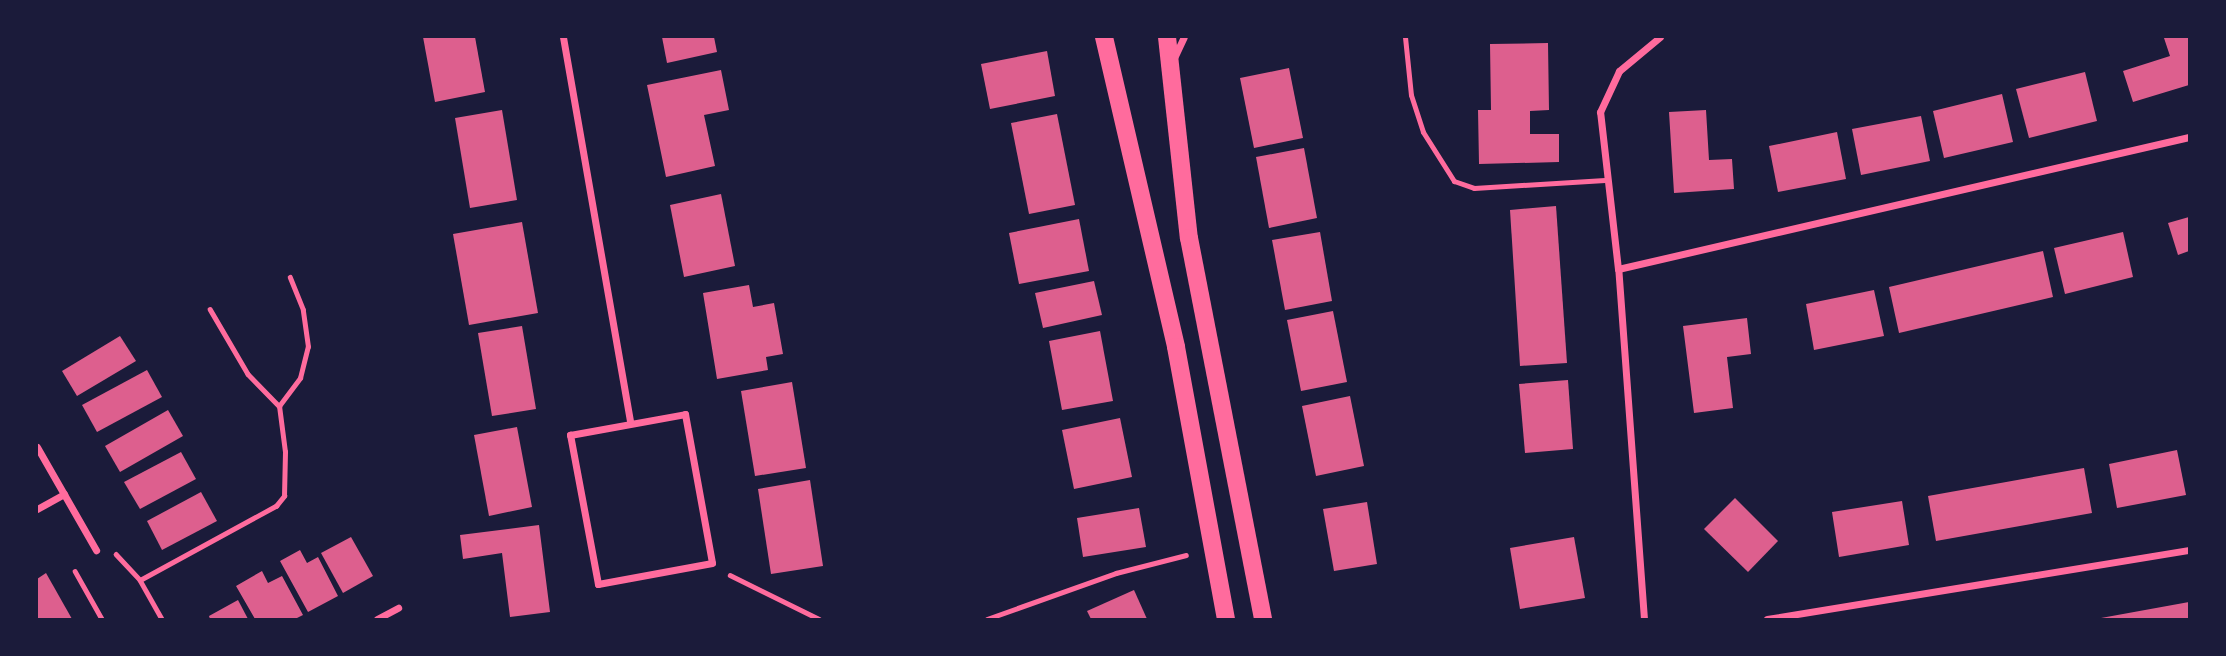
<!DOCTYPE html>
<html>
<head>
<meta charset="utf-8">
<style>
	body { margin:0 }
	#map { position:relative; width:2226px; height:656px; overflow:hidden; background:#1b1b3a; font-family:Raleway,sans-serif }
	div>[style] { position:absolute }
	.building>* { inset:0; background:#dd5f8e }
	.path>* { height:4.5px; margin:-2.25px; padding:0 2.25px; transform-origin:2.25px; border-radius:2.25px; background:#ff6b9d }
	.service>* { height:5px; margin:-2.5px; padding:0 2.5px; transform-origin:2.5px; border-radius:2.5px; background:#ff6b9d }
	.minor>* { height:7px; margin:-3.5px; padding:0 3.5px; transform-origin:3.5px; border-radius:3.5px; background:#ff6b9d }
	.primary>* { height:18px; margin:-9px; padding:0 9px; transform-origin:9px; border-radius:9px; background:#ff6b9d }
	span { translate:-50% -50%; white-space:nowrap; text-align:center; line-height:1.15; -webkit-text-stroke:5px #1b1b3a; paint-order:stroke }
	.frame { position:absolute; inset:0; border:38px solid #1b1b3a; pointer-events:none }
</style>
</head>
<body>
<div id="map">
	<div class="building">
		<i style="clip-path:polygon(423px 37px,475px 37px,485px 92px,435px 102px)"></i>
		<i style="clip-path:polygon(662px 37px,714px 37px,717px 52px,667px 63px)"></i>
		<i style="clip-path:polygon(2169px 37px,2189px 37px,2189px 85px,2133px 102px,2123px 71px,2170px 56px,2164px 38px)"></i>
		<i style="clip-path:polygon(1548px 43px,1549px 110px,1530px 111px,1530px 134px,1559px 134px,1559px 162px,1479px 164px,1478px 110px,1491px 110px,1490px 44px)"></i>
		<i style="clip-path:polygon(1047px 51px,1055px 96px,990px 109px,981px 64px)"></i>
		<i style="clip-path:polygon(1289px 68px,1303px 138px,1254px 148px,1240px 78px)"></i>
		<i style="clip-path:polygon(721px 70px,729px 110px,704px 115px,715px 166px,666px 177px,647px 85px)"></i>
		<i style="clip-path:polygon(2085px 72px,2097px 121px,2029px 138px,2016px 89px)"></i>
		<i style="clip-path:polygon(2002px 94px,2013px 142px,1944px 158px,1933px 111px)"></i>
		<i style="clip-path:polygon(502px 110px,517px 200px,470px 208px,455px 118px)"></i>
		<i style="clip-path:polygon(1706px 110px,1709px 160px,1732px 159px,1734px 189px,1674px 193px,1669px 112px)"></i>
		<i style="clip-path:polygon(1057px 114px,1075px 205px,1029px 214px,1011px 123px)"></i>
		<i style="clip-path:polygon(1921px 116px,1930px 161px,1861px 175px,1852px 129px)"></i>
		<i style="clip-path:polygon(1837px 132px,1846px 179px,1778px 192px,1769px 146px)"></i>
		<i style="clip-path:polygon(1304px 148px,1317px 218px,1269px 228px,1256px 157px)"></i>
		<i style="clip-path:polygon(721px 194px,735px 266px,684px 277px,670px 205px)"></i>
		<i style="clip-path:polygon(1556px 206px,1567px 363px,1520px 366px,1510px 210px)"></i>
		<i style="clip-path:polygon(2189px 217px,2189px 251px,2178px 255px,2168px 223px)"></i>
		<i style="clip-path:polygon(1079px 219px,1089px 271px,1019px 284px,1009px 233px)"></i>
		<i style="clip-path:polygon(522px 222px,538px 313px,469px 325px,453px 234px)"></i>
		<i style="clip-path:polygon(1320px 232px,1332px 301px,1285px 310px,1272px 240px)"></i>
		<i style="clip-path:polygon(2123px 232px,2133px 277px,2065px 294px,2054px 248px)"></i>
		<i style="clip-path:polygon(2043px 251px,2053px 297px,1899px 333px,1889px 287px)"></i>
		<i style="clip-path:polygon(1094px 281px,1102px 315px,1043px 328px,1035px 293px)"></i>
		<i style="clip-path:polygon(749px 285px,753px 307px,774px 303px,783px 354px,766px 357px,768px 370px,717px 379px,703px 293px)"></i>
		<i style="clip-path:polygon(1874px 290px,1884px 336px,1814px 350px,1806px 304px)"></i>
		<i style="clip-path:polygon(1333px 311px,1347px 382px,1301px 391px,1287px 320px)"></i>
		<i style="clip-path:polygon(1747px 318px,1751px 354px,1727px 357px,1733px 408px,1694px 413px,1683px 326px)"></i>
		<i style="clip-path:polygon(522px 326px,536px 409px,492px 416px,478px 333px)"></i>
		<i style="clip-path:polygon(1100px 331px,1113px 401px,1062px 410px,1049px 341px)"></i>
		<i style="clip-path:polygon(120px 336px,136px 361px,77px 396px,62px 371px)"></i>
		<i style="clip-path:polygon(147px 370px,162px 397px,97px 432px,82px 405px)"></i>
		<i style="clip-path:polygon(1568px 380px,1573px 449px,1525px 453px,1519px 384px)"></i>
		<i style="clip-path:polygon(792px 382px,806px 468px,755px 476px,741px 391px)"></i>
		<i style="clip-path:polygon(1350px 396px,1364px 466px,1316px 476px,1302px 406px)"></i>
		<i style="clip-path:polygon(168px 410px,183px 436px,120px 472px,105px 446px)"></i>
		<i style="clip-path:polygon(1120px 418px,1132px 477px,1074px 489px,1062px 430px)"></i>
		<i style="clip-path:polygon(517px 427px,532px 507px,489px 516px,474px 435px)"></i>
		<i style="clip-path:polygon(2177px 450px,2186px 495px,2117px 508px,2109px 464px)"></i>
		<i style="clip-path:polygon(181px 452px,196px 479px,140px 509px,124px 482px)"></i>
		<i style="clip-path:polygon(2084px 468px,2092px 513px,1936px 541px,1928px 496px)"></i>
		<i style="clip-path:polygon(810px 480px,823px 566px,771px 574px,758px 489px)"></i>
		<i style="clip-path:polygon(201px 492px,217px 521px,162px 550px,147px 521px)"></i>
		<i style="clip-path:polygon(1735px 498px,1778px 541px,1748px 572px,1704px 529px)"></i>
		<i style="clip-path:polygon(1902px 501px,1909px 545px,1839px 557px,1832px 512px)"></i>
		<i style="clip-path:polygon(1367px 502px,1377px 564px,1334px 571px,1323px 509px)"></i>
		<i style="clip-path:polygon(1139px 508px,1146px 547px,1083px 557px,1077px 518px)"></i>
		<i style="clip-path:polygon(539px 525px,550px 612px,510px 617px,502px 553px,463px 559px,460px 535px)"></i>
		<i style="clip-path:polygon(351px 537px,373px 576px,343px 593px,321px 553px)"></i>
		<i style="clip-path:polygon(1574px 537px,1585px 598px,1520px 609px,1510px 548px)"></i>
		<i style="clip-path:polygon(300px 550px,307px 563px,318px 557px,338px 596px,308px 612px,280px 561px)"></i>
		<i style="clip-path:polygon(262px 571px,268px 583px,282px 576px,303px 615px,295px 619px,255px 619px,236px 586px)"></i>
		<i style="clip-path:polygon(46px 573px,72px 619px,37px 619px,37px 579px)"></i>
		<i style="clip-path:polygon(1134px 590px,1147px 619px,1091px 619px,1087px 611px)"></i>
		<i style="clip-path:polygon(238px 600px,248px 619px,210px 619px,209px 616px)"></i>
		<i style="clip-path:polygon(2189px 602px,2189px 619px,2101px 619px,2101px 618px)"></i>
	</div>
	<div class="path">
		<i style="left:210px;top:309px;width:75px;rotate:59.7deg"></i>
		<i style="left:248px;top:374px;width:45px;rotate:45.9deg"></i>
		<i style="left:116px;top:554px;width:35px;rotate:47deg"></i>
		<i style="left:140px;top:580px;width:45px;rotate:60.6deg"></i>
		<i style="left:75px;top:571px;width:55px;rotate:60.6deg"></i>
		<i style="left:730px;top:575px;width:99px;rotate:26.3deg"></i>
		<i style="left:140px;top:580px;width:155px;rotate:-28.6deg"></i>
		<i style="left:276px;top:506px;width:13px;rotate:-51deg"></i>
		<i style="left:284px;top:496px;width:44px;rotate:-88.7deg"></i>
		<i style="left:285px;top:452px;width:46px;rotate:-97.4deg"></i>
		<i style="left:279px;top:406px;width:35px;rotate:-53deg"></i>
		<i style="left:300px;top:378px;width:32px;rotate:-76deg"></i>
		<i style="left:308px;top:347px;width:37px;rotate:-98deg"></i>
		<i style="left:303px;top:310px;width:35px;rotate:-112deg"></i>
		<i style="left:987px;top:619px;width:137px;rotate:-19.6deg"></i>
		<i style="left:1116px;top:573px;width:72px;rotate:-14.4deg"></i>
	</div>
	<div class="service">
		<i style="left:1405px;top:37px;width:58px;rotate:84.1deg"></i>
		<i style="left:1411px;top:95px;width:39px;rotate:72deg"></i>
		<i style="left:1423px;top:132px;width:58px;rotate:57.7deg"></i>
		<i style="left:1454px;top:181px;width:21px;rotate:19deg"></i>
		<i style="left:1474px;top:188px;width:131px;rotate:-3.5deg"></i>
	</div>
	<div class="minor">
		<i style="left:563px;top:37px;width:391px;rotate:80.1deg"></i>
		<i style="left:1174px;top:58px;width:23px;rotate:-65deg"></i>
		<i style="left:1618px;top:269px;width:586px;rotate:-13.02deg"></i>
		<i style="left:685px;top:414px;width:151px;rotate:79.7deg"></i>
		<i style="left:712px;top:563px;width:116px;rotate:169.6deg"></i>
		<i style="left:598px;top:584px;width:152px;rotate:-100.6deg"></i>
		<i style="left:570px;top:435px;width:117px;rotate:-10.3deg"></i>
		<i style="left:37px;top:447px;width:119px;rotate:60.2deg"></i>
		<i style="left:37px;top:509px;width:31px;rotate:-29deg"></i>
		<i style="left:377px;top:619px;width:24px;rotate:-28deg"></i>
		<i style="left:1644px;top:619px;width:351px;rotate:-94.2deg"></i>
		<i style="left:1618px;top:269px;width:158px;rotate:-96.5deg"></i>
		<i style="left:1600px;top:112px;width:45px;rotate:-65.1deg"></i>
		<i style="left:1619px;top:71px;width:53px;rotate:-39.7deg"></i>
		<i style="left:1767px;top:619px;width:428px;rotate:-9.3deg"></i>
	</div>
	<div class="primary">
		<i style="left:1104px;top:37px;width:318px;rotate:76.9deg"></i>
		<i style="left:1176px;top:347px;width:277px;rotate:79.6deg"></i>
		<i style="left:1167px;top:37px;width:202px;rotate:83.8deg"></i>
		<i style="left:1189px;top:238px;width:388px;rotate:79deg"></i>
	</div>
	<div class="frame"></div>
</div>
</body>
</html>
